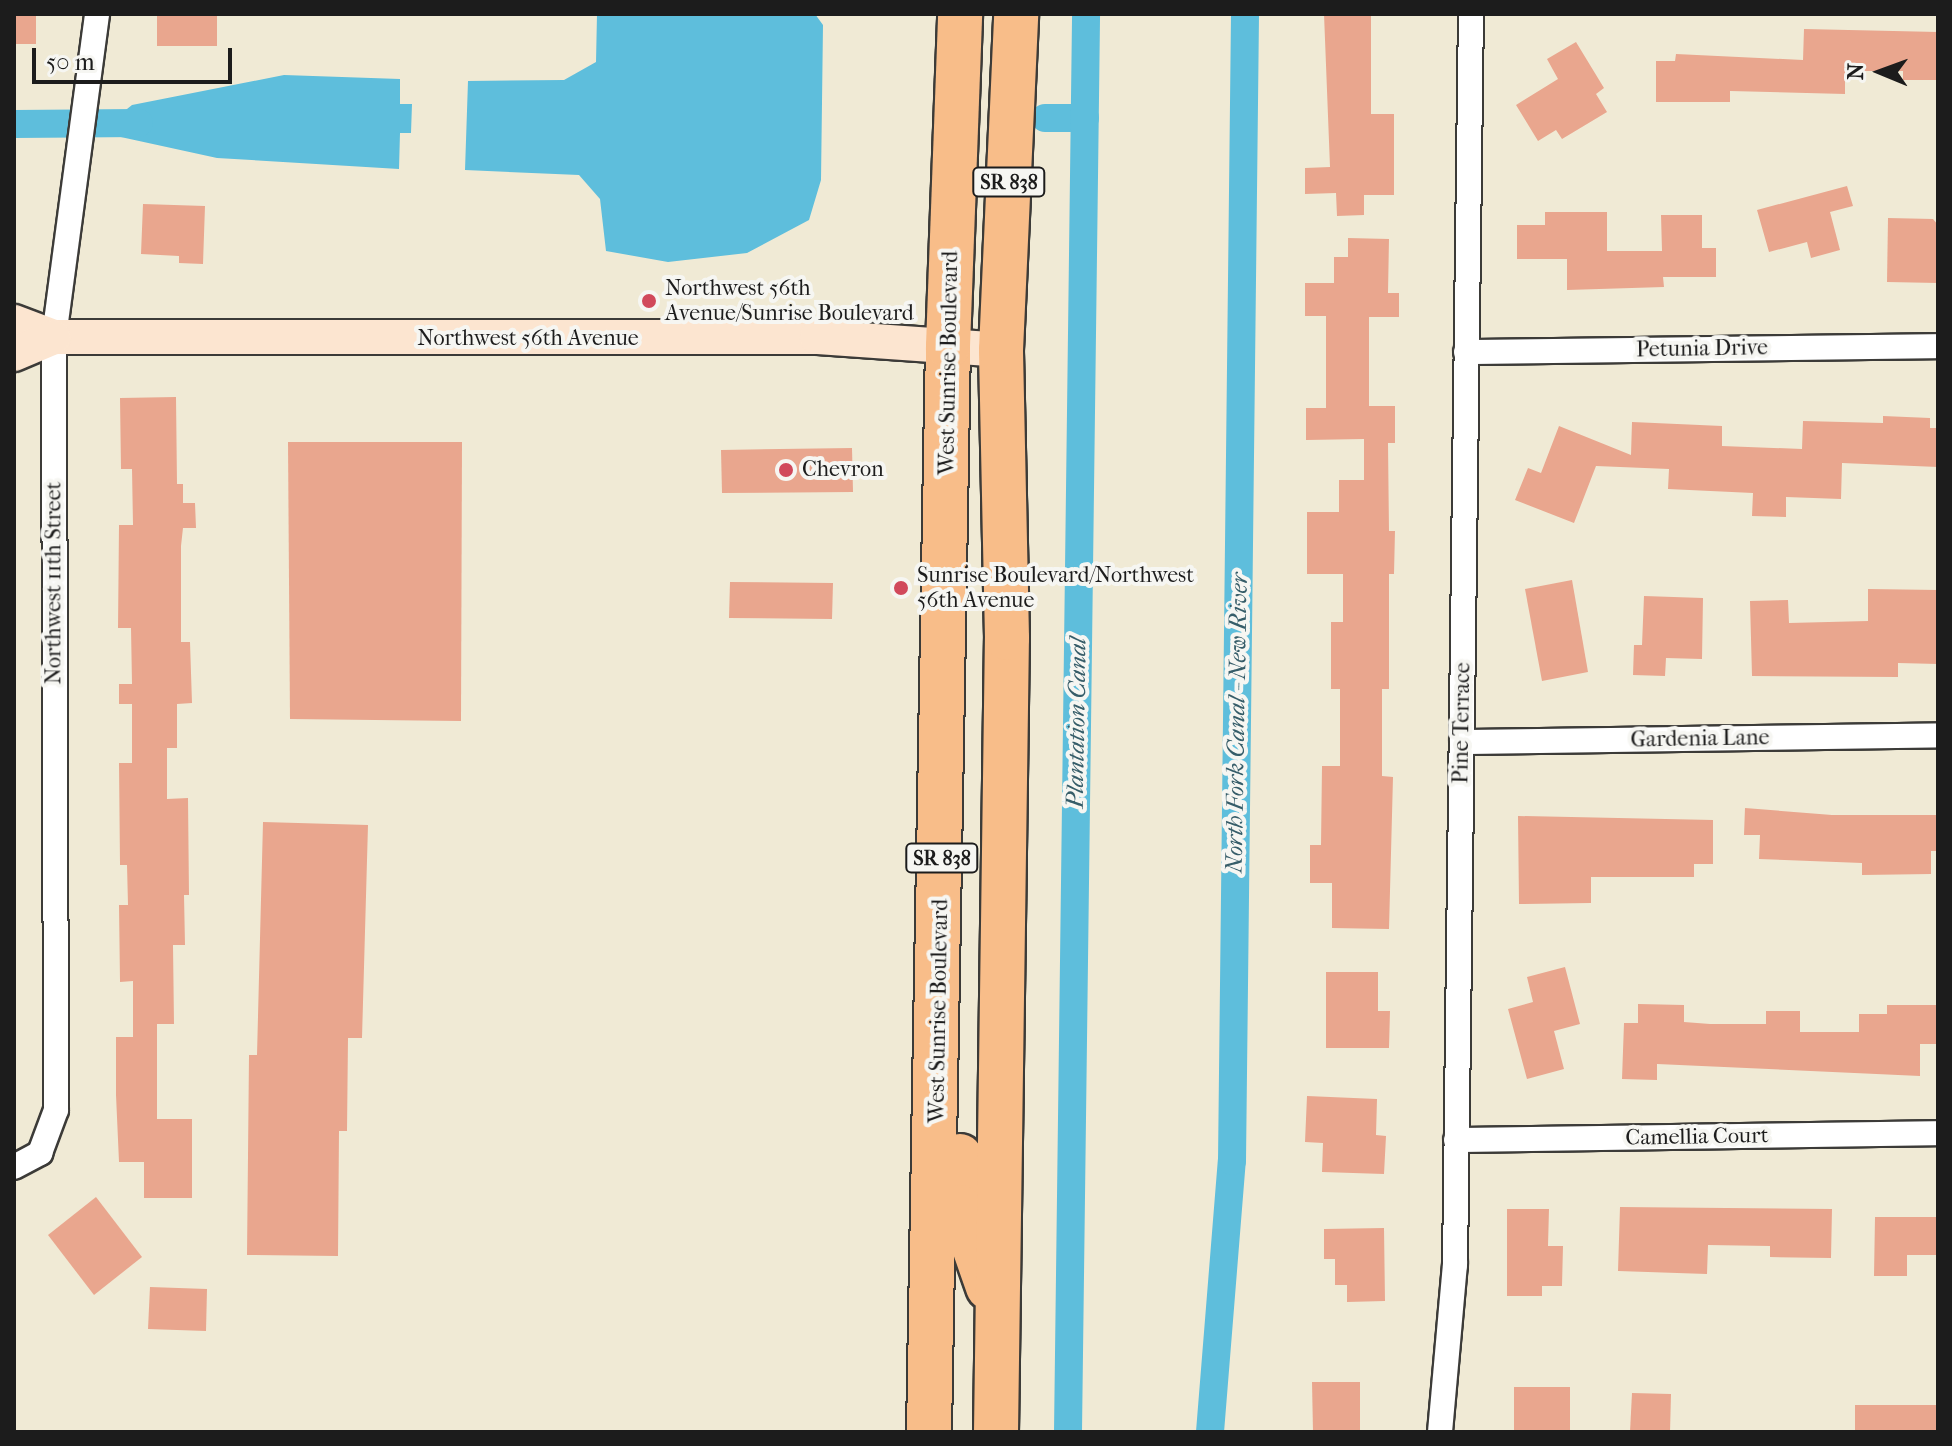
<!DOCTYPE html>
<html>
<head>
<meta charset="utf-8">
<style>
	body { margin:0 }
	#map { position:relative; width:1952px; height:1446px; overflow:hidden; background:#f0ead5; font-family:"IM FELL French Canon",serif }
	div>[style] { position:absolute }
	.water>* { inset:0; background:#5ebedc }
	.canal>* { height:28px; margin:-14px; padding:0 14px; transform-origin:14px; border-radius:14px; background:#5ebedc }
	.building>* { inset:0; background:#e9a68e }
	.roads { filter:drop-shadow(2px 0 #3c3b38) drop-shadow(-2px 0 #3c3b38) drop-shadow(0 2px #3c3b38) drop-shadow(0 -2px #3c3b38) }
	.street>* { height:24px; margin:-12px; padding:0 12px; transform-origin:12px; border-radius:12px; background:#fff }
	.secondary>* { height:34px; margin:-17px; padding:0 17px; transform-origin:17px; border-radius:17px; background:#fce5d0 }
	.highway>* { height:44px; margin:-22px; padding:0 22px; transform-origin:22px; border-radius:22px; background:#f8bd89 }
	.dots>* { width:22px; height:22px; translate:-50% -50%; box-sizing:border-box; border:4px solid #f6f6f2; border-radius:50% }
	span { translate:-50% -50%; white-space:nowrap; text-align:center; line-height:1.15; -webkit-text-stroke:8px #f6f6f2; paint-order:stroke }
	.shield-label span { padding:2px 6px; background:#f6f6f2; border:2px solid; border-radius:6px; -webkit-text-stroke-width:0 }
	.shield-label { font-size:20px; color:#1c1c1c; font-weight:700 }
	.poi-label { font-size:22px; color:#1c1c1c }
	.left { translate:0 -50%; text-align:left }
	.street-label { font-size:22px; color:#1c1c1c }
	.water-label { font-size:24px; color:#365d69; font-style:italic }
	.frame { position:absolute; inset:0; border:16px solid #1c1c1c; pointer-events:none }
	.north { position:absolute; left:1840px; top:32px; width:80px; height:80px; -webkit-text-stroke:6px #f6f6f2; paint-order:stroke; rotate:271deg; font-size:22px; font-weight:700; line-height:32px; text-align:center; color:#1c1c1c }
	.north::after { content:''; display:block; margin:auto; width:28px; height:36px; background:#1c1c1c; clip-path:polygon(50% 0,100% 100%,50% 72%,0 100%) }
	.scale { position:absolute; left:32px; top:48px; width:200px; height:36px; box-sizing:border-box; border:4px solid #1c1c1c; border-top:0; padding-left:10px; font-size:24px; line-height:28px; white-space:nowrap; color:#1c1c1c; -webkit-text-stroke:6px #f6f6f2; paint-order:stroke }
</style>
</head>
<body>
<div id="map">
	<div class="water">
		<i style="clip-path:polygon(597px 14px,815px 14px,823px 25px,821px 180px,809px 220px,747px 253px,668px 262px,606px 251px,600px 199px,579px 175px,465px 170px,468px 81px,564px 80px,596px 62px)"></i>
		<i style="clip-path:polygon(284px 75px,400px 79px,400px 104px,412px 104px,411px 133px,400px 133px,399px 169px,217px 158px,107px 134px,100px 128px,107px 113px,122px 113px,132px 105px)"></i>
	</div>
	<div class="canal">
		<i style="left:1045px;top:118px;width:40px"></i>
		<i style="left:14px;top:124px;width:125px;rotate:-0.5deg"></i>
		<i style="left:1068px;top:1432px;width:1418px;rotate:-89.27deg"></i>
		<i style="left:1210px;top:1432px;width:272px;rotate:-85.4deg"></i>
		<i style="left:1232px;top:1161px;width:1147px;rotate:-89.35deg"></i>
	</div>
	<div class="building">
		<i style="clip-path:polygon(14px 14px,36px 14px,36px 44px,14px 44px)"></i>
		<i style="clip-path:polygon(157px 14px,217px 14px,217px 46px,157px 46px)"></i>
		<i style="clip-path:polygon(1324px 14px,1371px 14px,1371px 114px,1394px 114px,1394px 195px,1364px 195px,1364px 215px,1337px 216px,1336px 193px,1305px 194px,1305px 168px,1330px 167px)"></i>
		<i style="clip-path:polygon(1804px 29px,1938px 32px,1938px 80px,1903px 80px,1903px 71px,1845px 71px,1845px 94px,1730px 91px,1730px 102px,1656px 102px,1656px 61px,1675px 61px,1676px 54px,1803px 60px)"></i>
		<i style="clip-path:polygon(1576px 42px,1604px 88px,1596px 94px,1607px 112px,1562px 139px,1556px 130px,1538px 141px,1516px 105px,1558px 79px,1547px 59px)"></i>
		<i style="clip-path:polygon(1847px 186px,1853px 206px,1830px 212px,1840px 250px,1811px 258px,1807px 242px,1769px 252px,1757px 210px)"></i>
		<i style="clip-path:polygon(143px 204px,205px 206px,203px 264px,179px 263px,179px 256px,141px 254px)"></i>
		<i style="clip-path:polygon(1545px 212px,1607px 212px,1607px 251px,1662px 251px,1661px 215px,1702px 215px,1702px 248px,1716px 248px,1716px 277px,1663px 277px,1664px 287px,1567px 290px,1567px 259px,1517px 259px,1517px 225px,1545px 225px)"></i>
		<i style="clip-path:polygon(1888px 218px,1933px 219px,1938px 225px,1938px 283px,1887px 282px)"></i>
		<i style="clip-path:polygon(1348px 238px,1389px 239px,1388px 293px,1399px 293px,1399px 317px,1369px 317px,1369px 406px,1395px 406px,1395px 443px,1388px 443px,1389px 531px,1395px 531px,1394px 574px,1389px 574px,1389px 689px,1382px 689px,1382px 776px,1393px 777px,1389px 929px,1332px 928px,1332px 883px,1310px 883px,1310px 845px,1321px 845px,1322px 766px,1340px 766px,1340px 689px,1331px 689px,1331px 622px,1343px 622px,1343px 574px,1307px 574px,1307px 512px,1339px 512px,1339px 480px,1364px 480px,1364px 439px,1306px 440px,1306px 408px,1326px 408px,1326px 316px,1305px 316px,1305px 283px,1334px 283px,1334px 257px,1348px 257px)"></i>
		<i style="clip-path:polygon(176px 397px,177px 484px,183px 484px,183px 503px,195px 503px,196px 528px,183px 528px,181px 546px,181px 642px,190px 642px,192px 703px,177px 704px,177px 748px,167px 748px,167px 799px,188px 798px,189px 895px,184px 895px,185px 945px,173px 945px,174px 1024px,157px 1024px,157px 1119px,192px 1119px,192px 1198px,144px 1198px,144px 1162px,119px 1162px,116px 1095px,116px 1037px,133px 1037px,133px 981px,120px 982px,119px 905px,128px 905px,127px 865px,120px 865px,119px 763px,132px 763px,132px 704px,119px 704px,119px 684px,132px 684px,131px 628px,118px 628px,119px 525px,133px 525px,132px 469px,121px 469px,120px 398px)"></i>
		<i style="clip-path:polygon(1883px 416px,1930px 418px,1930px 428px,1938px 428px,1938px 467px,1842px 463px,1841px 499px,1786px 497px,1786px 517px,1752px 516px,1753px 493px,1668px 489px,1669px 469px,1596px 466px,1574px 523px,1515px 500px,1528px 468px,1541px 473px,1559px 426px,1631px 455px,1632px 422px,1722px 426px,1722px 446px,1802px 449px,1803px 421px,1883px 423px)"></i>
		<i style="clip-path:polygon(288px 442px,462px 442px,461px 721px,290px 719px)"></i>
		<i style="clip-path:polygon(852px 448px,853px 492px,722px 493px,721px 450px)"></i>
		<i style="clip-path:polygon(1572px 580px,1588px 672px,1542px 681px,1525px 589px)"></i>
		<i style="clip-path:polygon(730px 582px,833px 583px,832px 619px,729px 618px)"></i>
		<i style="clip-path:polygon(1868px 589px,1938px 590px,1938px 664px,1898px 663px,1898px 677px,1752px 676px,1750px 601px,1788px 600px,1789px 623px,1868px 621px)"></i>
		<i style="clip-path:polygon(1644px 596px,1703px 598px,1702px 659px,1666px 658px,1665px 676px,1633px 675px,1634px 645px,1642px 645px)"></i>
		<i style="clip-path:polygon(1745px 808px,1832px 815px,1938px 815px,1938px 851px,1931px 851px,1931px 874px,1862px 875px,1862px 863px,1759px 859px,1760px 835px,1744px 835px)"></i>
		<i style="clip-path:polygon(1518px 816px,1713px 820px,1713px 864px,1694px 864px,1694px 877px,1591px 877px,1591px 903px,1519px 904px)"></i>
		<i style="clip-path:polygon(263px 822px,368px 825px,362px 1038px,348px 1038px,347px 1131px,339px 1131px,338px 1256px,247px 1255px,249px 1055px,257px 1055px)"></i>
		<i style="clip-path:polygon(1565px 967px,1580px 1024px,1554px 1031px,1564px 1069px,1527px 1079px,1508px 1009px,1533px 1002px,1527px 977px)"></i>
		<i style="clip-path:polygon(1326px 972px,1378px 972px,1378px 1011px,1390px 1011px,1389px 1048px,1326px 1048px)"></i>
		<i style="clip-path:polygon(1638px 1004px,1684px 1005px,1684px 1022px,1710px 1024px,1766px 1024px,1766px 1011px,1800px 1011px,1800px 1032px,1859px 1032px,1859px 1014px,1887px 1014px,1887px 1005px,1938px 1005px,1938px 1044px,1920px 1044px,1920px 1076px,1657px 1064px,1657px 1080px,1622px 1079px,1624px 1023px,1638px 1023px)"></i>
		<i style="clip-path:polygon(1307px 1096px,1377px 1099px,1376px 1135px,1386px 1136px,1384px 1174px,1322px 1172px,1323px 1143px,1305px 1142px)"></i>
		<i style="clip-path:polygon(96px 1197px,142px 1257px,94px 1295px,48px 1235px)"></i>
		<i style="clip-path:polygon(1620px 1207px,1832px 1209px,1831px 1258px,1770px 1257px,1770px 1246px,1708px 1245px,1707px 1274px,1618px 1271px)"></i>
		<i style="clip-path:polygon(1507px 1209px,1549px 1209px,1548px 1246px,1563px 1246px,1562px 1286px,1542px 1286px,1542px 1296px,1507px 1296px)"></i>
		<i style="clip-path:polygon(1875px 1217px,1938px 1217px,1938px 1255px,1907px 1255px,1907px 1276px,1874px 1276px)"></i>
		<i style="clip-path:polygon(1384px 1228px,1385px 1301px,1347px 1302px,1347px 1285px,1335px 1285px,1335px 1259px,1324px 1259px,1324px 1229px)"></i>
		<i style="clip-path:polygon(150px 1287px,207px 1289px,206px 1331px,148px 1329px)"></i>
		<i style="clip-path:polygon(1312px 1382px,1360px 1382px,1360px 1432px,1313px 1432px)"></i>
		<i style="clip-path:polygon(1514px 1387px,1570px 1387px,1570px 1432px,1514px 1432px)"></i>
		<i style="clip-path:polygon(1632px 1393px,1671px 1394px,1670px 1432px,1630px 1432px)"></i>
		<i style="clip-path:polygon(1855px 1405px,1938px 1405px,1938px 1432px,1855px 1432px)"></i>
	</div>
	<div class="roads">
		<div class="street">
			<i style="left:1466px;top:352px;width:472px;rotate:-0.7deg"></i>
			<i style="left:1462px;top:742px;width:476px;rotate:-0.8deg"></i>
			<i style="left:1456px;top:1140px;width:482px;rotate:-0.8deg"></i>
			<i style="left:14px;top:1167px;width:30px;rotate:-28deg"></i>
			<i style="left:40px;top:1153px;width:46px;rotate:-69.6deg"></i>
			<i style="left:56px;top:1110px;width:773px;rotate:-90.15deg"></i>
			<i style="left:54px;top:337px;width:326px;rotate:-82.4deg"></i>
			<i style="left:1440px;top:1432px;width:168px;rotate:-84.9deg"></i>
			<i style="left:1455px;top:1265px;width:1251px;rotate:-89.27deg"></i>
		</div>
		<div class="secondary">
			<i style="left:14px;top:322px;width:43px;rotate:20.6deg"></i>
			<i style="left:54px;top:337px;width:763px"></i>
			<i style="left:817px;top:337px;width:184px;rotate:4deg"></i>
			<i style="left:14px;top:354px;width:43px;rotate:-23deg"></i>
		</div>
		<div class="highway">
			<i style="left:960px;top:1156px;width:51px;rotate:90deg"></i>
			<i style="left:960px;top:1207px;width:85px;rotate:70.7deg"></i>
			<i style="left:929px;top:1432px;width:1086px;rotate:-89deg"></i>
			<i style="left:948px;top:346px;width:332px;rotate:-87.9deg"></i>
			<i style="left:996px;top:1432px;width:794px;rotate:-89.21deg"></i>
			<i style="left:1007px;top:638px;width:288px;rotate:-91.2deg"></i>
			<i style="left:1001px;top:350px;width:336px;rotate:-87.4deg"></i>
		</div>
	</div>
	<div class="dots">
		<i style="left:649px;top:301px;background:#d1495b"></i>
		<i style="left:786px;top:470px;background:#d1495b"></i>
		<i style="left:901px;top:588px;background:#d1495b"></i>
	</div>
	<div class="shield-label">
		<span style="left:1009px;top:182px">SR 838</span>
		<span style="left:942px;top:858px">SR 838</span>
	</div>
	<div class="poi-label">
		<span class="left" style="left:665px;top:301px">Northwest 56th<br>Avenue/Sunrise Boulevard</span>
		<span class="left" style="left:802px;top:470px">Chevron</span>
		<span class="left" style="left:917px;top:588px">Sunrise Boulevard/Northwest<br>56th Avenue</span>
	</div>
	<div class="street-label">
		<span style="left:528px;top:339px">Northwest 56th Avenue</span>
		<span style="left:1702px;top:349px;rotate:-1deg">Petunia Drive</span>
		<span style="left:949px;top:363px;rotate:-89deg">West Sunrise Boulevard</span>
		<span style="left:54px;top:583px;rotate:-90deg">Northwest 11th Street</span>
		<span style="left:1462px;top:723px;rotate:-89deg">Pine Terrace</span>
		<span style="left:1700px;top:739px;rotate:-1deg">Gardenia Lane</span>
		<span style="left:939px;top:1011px;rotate:-89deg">West Sunrise Boulevard</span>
		<span style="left:1697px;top:1137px;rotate:-1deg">Camellia Court</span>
	</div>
	<div class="water-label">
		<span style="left:1077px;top:723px;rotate:-89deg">Plantation Canal</span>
		<span style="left:1237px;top:723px;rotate:-89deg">North Fork Canal - New River</span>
	</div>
	<div class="frame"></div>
	<div class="north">N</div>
	<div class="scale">50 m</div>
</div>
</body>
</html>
